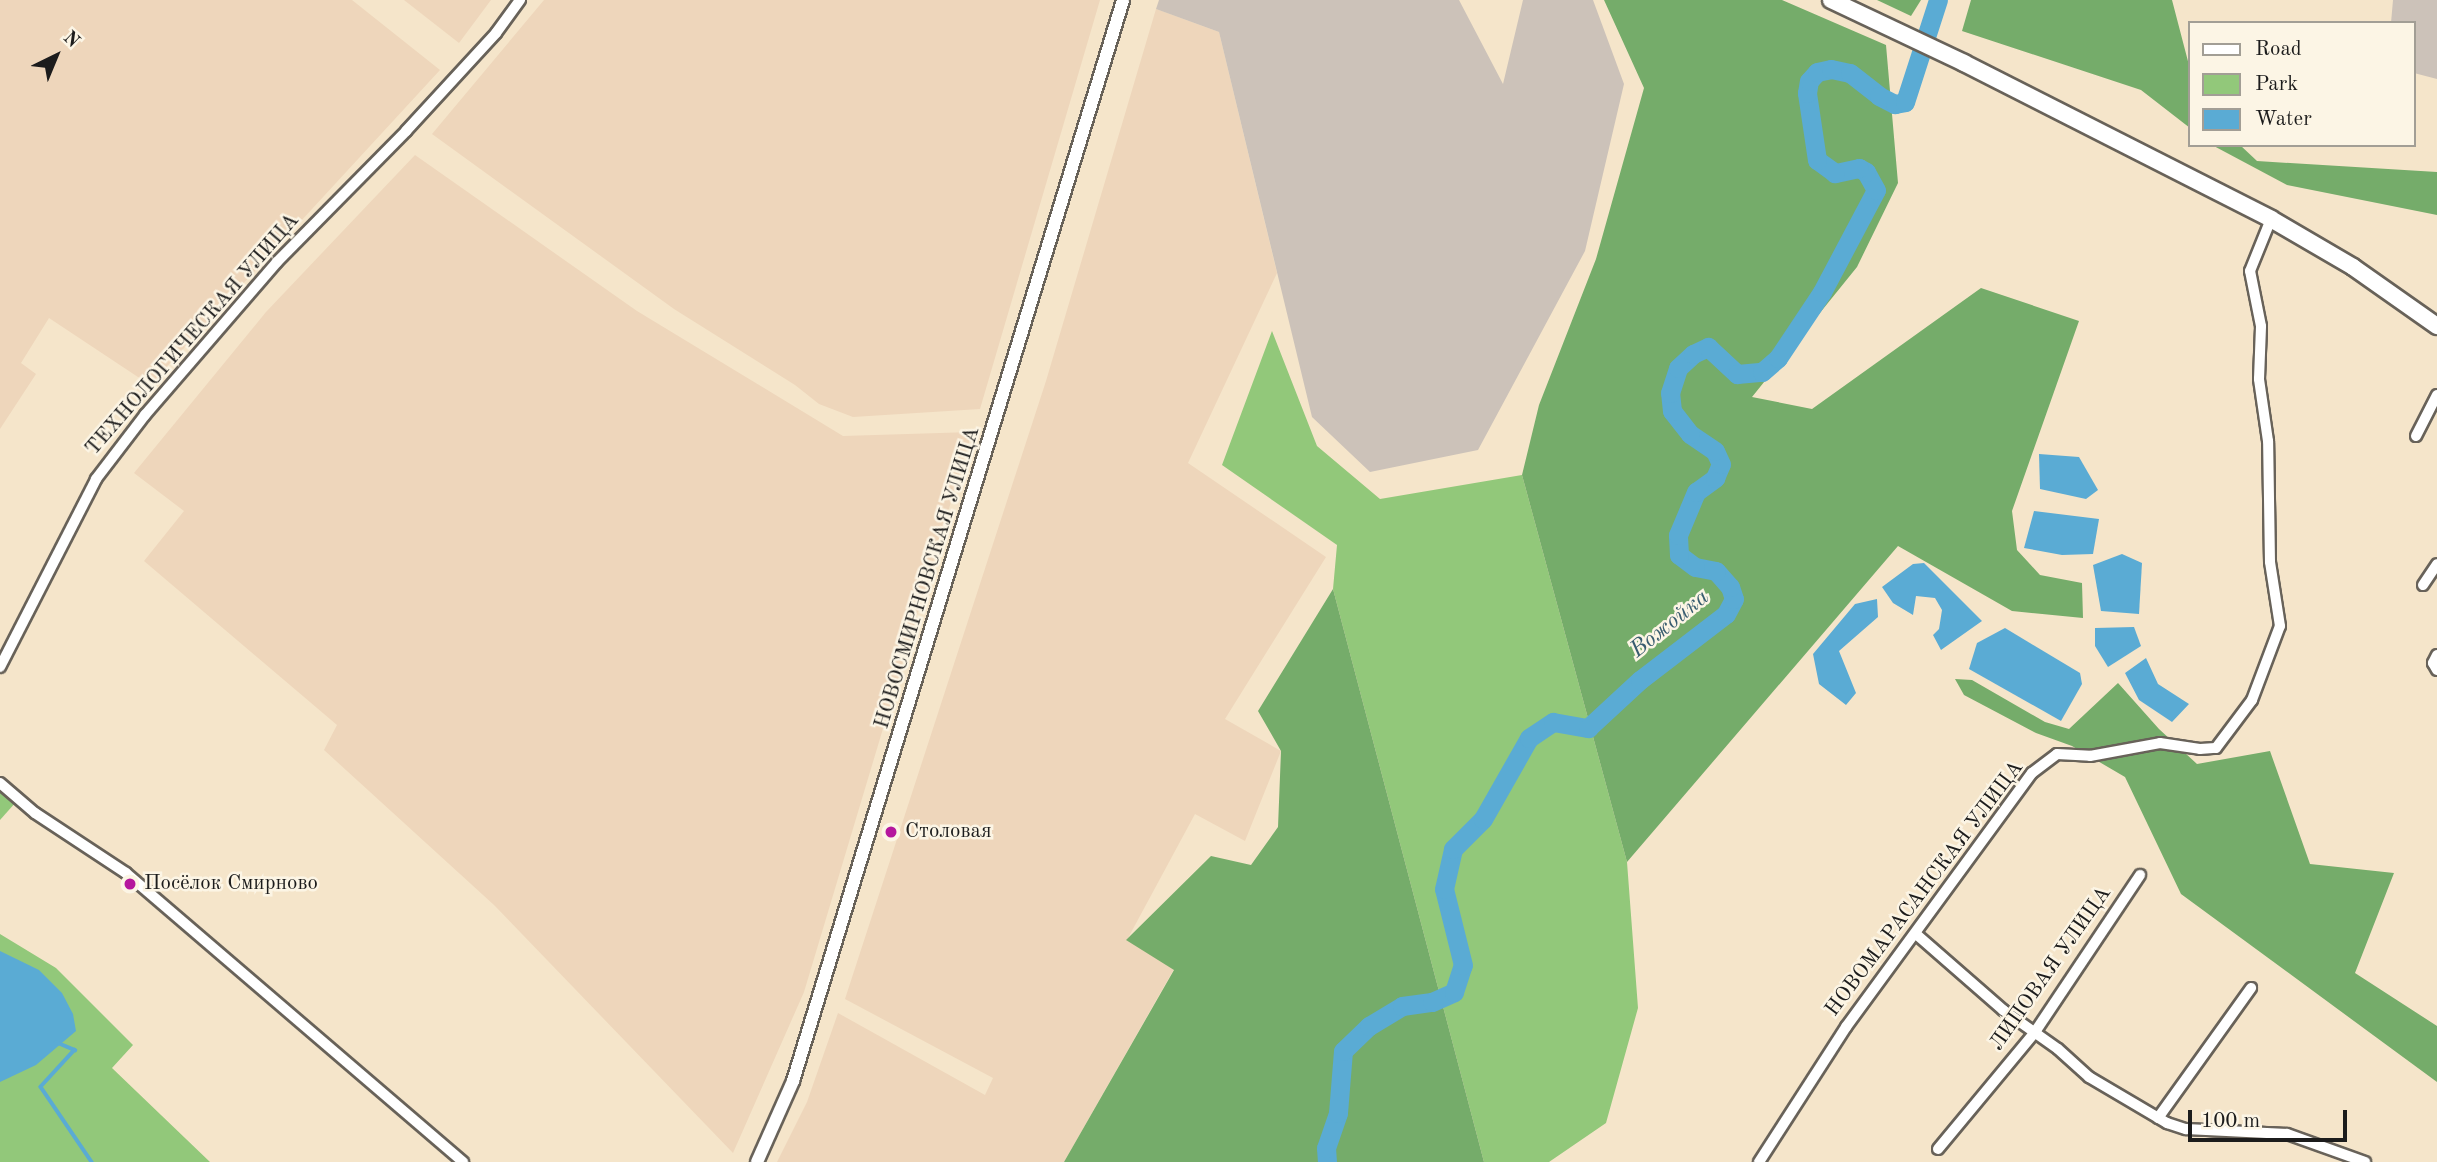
<!DOCTYPE html>
<html>
<head>
<meta charset="utf-8">
<style>
	body { margin:0 }
	#map { position:relative; width:2437px; height:1162px; overflow:hidden; background:#f5e5ca; font-family:"Old Standard TT",serif }
	div>[style] { position:absolute }
	.built>* { inset:0; background:#eed6bb }
	.industrial>* { inset:0; background:#ccc2b9 }
	.green>* { inset:0; background:#92c87a }
	.forest>* { inset:0; background:#75ac6a }
	.water>* { inset:0; background:#5aabd4 }
	.stream>* { height:3.5px; margin:-1.75px; padding:0 1.75px; transform-origin:1.75px; border-radius:1.75px; background:#5aabd4 }
	.river>* { height:19px; margin:-9.5px; padding:0 9.5px; transform-origin:9.5px; border-radius:9.5px; background:#5aabd4 }
	.roads { filter:drop-shadow(2px 0 #686259) drop-shadow(-2px 0 #686259) drop-shadow(0 2px #686259) drop-shadow(0 -2px #686259) }
	.minor>* { height:10px; margin:-5px; padding:0 5px; transform-origin:5px; border-radius:5px; background:#fff }
	.tertiary>* { height:12px; margin:-6px; padding:0 6px; transform-origin:6px; border-radius:6px; background:#fff }
	.primary>* { height:16px; margin:-8px; padding:0 8px; transform-origin:8px; border-radius:8px; background:#fff }
	.dots>* { width:19px; height:19px; translate:-50% -50%; box-sizing:border-box; border:4px solid #fcf5e5; border-radius:50% }
	span { translate:-50% -50%; white-space:nowrap; text-align:center; line-height:1.15; -webkit-text-stroke:5px #fcf5e5; paint-order:stroke }
	.street-label { font-size:21px; color:#1c1c1c }
	.poi-label { font-size:21px; color:#1c1c1c }
	.left { translate:0 -50%; text-align:left }
	.water-label { font-size:23px; color:#385c6f; font-style:italic }
	.legend { position:absolute; left:2188px; top:21px; width:228px; height:126px; box-sizing:border-box; background:#fcf5e5; border:2px solid #a29e95; margin:0; padding:9px 12px; list-style:none; font-size:21px; color:#1c1c1c }
	.legend li { display:flex; align-items:center; gap:14px; height:35px }
	.legend b { width:35px; border:2px solid #a29e95 }
	.north { position:absolute; left:21px; top:21px; width:70px; height:70px; -webkit-text-stroke:5px #fcf5e5; paint-order:stroke; rotate:43deg; font-size:19px; font-weight:700; line-height:28px; text-align:center; color:#1c1c1c }
	.north::after { content:''; display:block; margin:auto; width:24px; height:32px; background:#1c1c1c; clip-path:polygon(50% 0,100% 100%,50% 72%,0 100%) }
	.scale { position:absolute; left:2188px; top:1110px; width:159px; height:32px; box-sizing:border-box; border:4px solid #1c1c1c; border-top:0; padding-left:9px; font-size:21px; line-height:24px; white-space:nowrap; color:#1c1c1c; -webkit-text-stroke:5px #fcf5e5; paint-order:stroke }
</style>
</head>
<body>
<div id="map">
	<div class="built">
		<i style="clip-path:polygon(0 0,352px 0,440px 70px,150px 385px,49px 318px,21px 363px,36px 374px,0 429px)"></i>
		<i style="clip-path:polygon(404px 0,491px 0,459px 43px)"></i>
		<i style="clip-path:polygon(544px 0,1100px 0,980px 409px,853px 417px,819px 404px,795px 385px,674px 309px,432px 134px)"></i>
		<i style="clip-path:polygon(1156px 9px,1219px 32px,1277px 273px,1188px 463px,1326px 557px,1225px 719px,1281px 751px,1245px 841px,1195px 814px,1127px 940px,1174px 969px,1064px 1162px,777px 1162px,807px 1102px,838px 1013px,985px 1095px,993px 1078px,845px 999px,1046px 381px)"></i>
		<i style="clip-path:polygon(415px 155px,637px 311px,843px 436px,972px 432px,804px 992px,733px 1153px,494px 905px,324px 750px,337px 725px,144px 561px,184px 511px,134px 473px,266px 312px)"></i>
	</div>
	<div class="industrial">
		<i style="clip-path:polygon(1159px 0,1459px 0,1503px 84px,1523px 0,1593px 0,1624px 84px,1585px 251px,1478px 450px,1370px 472px,1312px 417px,1219px 32px,1156px 9px)"></i>
		<i style="clip-path:polygon(2393px 0,2437px 0,2437px 79px,2414px 73px,2414px 23px,2391px 23px)"></i>
	</div>
	<div class="green">
		<i style="clip-path:polygon(1272px 331px,1317px 446px,1380px 499px,1522px 475px,1627px 862px,1638px 1008px,1606px 1123px,1549px 1162px,1484px 1162px,1333px 589px,1337px 545px,1222px 465px)"></i>
		<i style="clip-path:polygon(0 788px,16px 802px,0 820px)"></i>
		<i style="clip-path:polygon(0 934px,56px 968px,133px 1045px,112px 1068px,210px 1162px,0 1162px)"></i>
	</div>
	<div class="forest">
		<i style="clip-path:polygon(1604px 0,1782px 0,1886px 45px,1898px 183px,1857px 267px,1752px 397px,1812px 409px,1981px 288px,2079px 321px,2012px 511px,2017px 550px,2040px 575px,2082px 583px,2083px 618px,2012px 611px,1898px 546px,1627px 862px,1522px 475px,1539px 405px,1596px 259px,1644px 88px)"></i>
		<i style="clip-path:polygon(1877px 0,1921px 0,1911px 16px)"></i>
		<i style="clip-path:polygon(1971px 0,2172px 0,2190px 69px,2190px 128px,2141px 90px,1962px 31px)"></i>
		<i style="clip-path:polygon(2212px 145px,2240px 145px,2257px 161px,2437px 172px,2437px 215px,2287px 185px)"></i>
		<i style="clip-path:polygon(1333px 589px,1484px 1162px,1064px 1162px,1174px 970px,1126px 940px,1211px 856px,1251px 865px,1278px 827px,1281px 751px,1258px 711px)"></i>
		<i style="clip-path:polygon(1955px 679px,1972px 680px,2045px 722px,2069px 729px,2118px 683px,2159px 729px,2197px 764px,2270px 751px,2310px 864px,2394px 873px,2355px 973px,2437px 1026px,2437px 1082px,2181px 894px,2125px 777px,2072px 746px,2036px 733px,1964px 695px)"></i>
	</div>
	<div class="water">
		<i style="clip-path:polygon(2039px 454px,2079px 457px,2098px 490px,2086px 499px,2040px 489px)"></i>
		<i style="clip-path:polygon(2034px 511px,2099px 519px,2093px 554px,2062px 555px,2024px 548px)"></i>
		<i style="clip-path:polygon(2122px 554px,2142px 563px,2139px 614px,2101px 611px,2093px 565px)"></i>
		<i style="clip-path:polygon(1924px 563px,1982px 621px,1941px 650px,1933px 635px,1939px 629px,1942px 610px,1935px 598px,1916px 596px,1913px 615px,1893px 603px,1882px 587px,1913px 564px)"></i>
		<i style="clip-path:polygon(1877px 599px,1878px 617px,1839px 651px,1856px 693px,1846px 705px,1819px 684px,1813px 654px,1855px 604px)"></i>
		<i style="clip-path:polygon(2134px 627px,2141px 646px,2108px 667px,2095px 646px,2095px 628px)"></i>
		<i style="clip-path:polygon(2005px 628px,2080px 673px,2082px 684px,2061px 721px,1969px 669px,1977px 643px)"></i>
		<i style="clip-path:polygon(2146px 658px,2158px 684px,2189px 704px,2172px 722px,2139px 700px,2125px 673px)"></i>
		<i style="clip-path:polygon(0 951px,39px 970px,62px 993px,73px 1014px,76px 1031px,36px 1065px,0 1082px)"></i>
	</div>
	<div class="stream">
		<i style="left:56px;top:1042px;width:21px;rotate:23deg"></i>
		<i style="left:75px;top:1050px;width:50px;rotate:132.6deg"></i>
		<i style="left:41px;top:1087px;width:91px;rotate:55.8deg"></i>
	</div>
	<div class="river">
		<i style="left:1327px;top:1162px;width:14px;rotate:-94deg"></i>
		<i style="left:1326px;top:1148px;width:37px;rotate:-71deg"></i>
		<i style="left:1338px;top:1113px;width:62px;rotate:-85.4deg"></i>
		<i style="left:1343px;top:1051px;width:36px;rotate:-44deg"></i>
		<i style="left:1369px;top:1026px;width:39px;rotate:-31deg"></i>
		<i style="left:1402px;top:1006px;width:30px;rotate:-8deg"></i>
		<i style="left:1432px;top:1002px;width:24px;rotate:-24deg"></i>
		<i style="left:1454px;top:992px;width:28px;rotate:-72deg"></i>
		<i style="left:1463px;top:965px;width:78px;rotate:-104deg"></i>
		<i style="left:1444px;top:889px;width:41px;rotate:-77.3deg"></i>
		<i style="left:1453px;top:849px;width:42px;rotate:-45deg"></i>
		<i style="left:1483px;top:819px;width:93px;rotate:-60.4deg"></i>
		<i style="left:1529px;top:738px;width:29px;rotate:-34deg"></i>
		<i style="left:1553px;top:722px;width:36px;rotate:10deg"></i>
		<i style="left:1588px;top:728px;width:71px;rotate:-42.7deg"></i>
		<i style="left:1640px;top:680px;width:108px;rotate:-37.5deg"></i>
		<i style="left:1726px;top:614px;width:17px;rotate:-62deg"></i>
		<i style="left:1734px;top:599px;width:13px;rotate:-108deg"></i>
		<i style="left:1730px;top:587px;width:21px;rotate:-131deg"></i>
		<i style="left:1716px;top:571px;width:21px;rotate:-169deg"></i>
		<i style="left:1695px;top:567px;width:20px;rotate:-143deg"></i>
		<i style="left:1679px;top:555px;width:20px;rotate:-93deg"></i>
		<i style="left:1678px;top:535px;width:47px;rotate:-67.3deg"></i>
		<i style="left:1696px;top:492px;width:24px;rotate:-36deg"></i>
		<i style="left:1715px;top:478px;width:15px;rotate:-67deg"></i>
		<i style="left:1721px;top:464px;width:14px;rotate:-115deg"></i>
		<i style="left:1715px;top:451px;width:30px;rotate:-146deg"></i>
		<i style="left:1690px;top:434px;width:29px;rotate:-128deg"></i>
		<i style="left:1672px;top:411px;width:18px;rotate:-96deg"></i>
		<i style="left:1670px;top:393px;width:26px;rotate:-72deg"></i>
		<i style="left:1678px;top:368px;width:21px;rotate:-43deg"></i>
		<i style="left:1693px;top:354px;width:17px;rotate:-25deg"></i>
		<i style="left:1708px;top:347px;width:40px;rotate:43deg"></i>
		<i style="left:1737px;top:374px;width:25px;rotate:-5deg"></i>
		<i style="left:1762px;top:372px;width:21px;rotate:-41deg"></i>
		<i style="left:1778px;top:358px;width:79px;rotate:-56.3deg"></i>
		<i style="left:1822px;top:292px;width:115px;rotate:-62.1deg"></i>
		<i style="left:1876px;top:190px;width:21px;rotate:-119deg"></i>
		<i style="left:1866px;top:172px;width:8px;rotate:-150deg"></i>
		<i style="left:1859px;top:168px;width:25px;rotate:168deg"></i>
		<i style="left:1835px;top:173px;width:22px;rotate:-144deg"></i>
		<i style="left:1817px;top:160px;width:68px;rotate:-98.5deg"></i>
		<i style="left:1807px;top:93px;width:12px;rotate:-81deg"></i>
		<i style="left:1809px;top:81px;width:12px;rotate:-48deg"></i>
		<i style="left:1817px;top:72px;width:14px;rotate:-12deg"></i>
		<i style="left:1831px;top:69px;width:19px;rotate:12deg"></i>
		<i style="left:1850px;top:73px;width:37px;rotate:38deg"></i>
		<i style="left:1879px;top:96px;width:18px;rotate:27deg"></i>
		<i style="left:1895px;top:104px;width:10px;rotate:-11deg"></i>
		<i style="left:1905px;top:102px;width:107px;rotate:-72.1deg"></i>
	</div>
	<div class="roads">
		<div class="minor">
			<i style="left:2416px;top:436px;width:46px;rotate:-62.9deg"></i>
			<i style="left:2423px;top:585px;width:25px;rotate:-56deg"></i>
			<i style="left:2437px;top:655px;width:9px;rotate:117deg"></i>
			<i style="left:2433px;top:663px;width:8px;rotate:60deg"></i>
			<i style="left:0;top:667px;width:211px;rotate:-62.9deg"></i>
			<i style="left:96px;top:479px;width:81px;rotate:-52.6deg"></i>
			<i style="left:145px;top:415px;width:202px;rotate:-49.2deg"></i>
			<i style="left:277px;top:262px;width:184px;rotate:-45.4deg"></i>
			<i style="left:406px;top:131px;width:133px;rotate:-47.4deg"></i>
			<i style="left:496px;top:33px;width:41px;rotate:-54deg"></i>
			<i style="left:0;top:783px;width:46px;rotate:40.6deg"></i>
			<i style="left:35px;top:813px;width:109px;rotate:33.4deg"></i>
			<i style="left:126px;top:873px;width:444px;rotate:40.6deg"></i>
			<i style="left:1916px;top:934px;width:116px;rotate:41.1deg"></i>
			<i style="left:2003px;top:1010px;width:67px;rotate:35.3deg"></i>
			<i style="left:2058px;top:1049px;width:42px;rotate:42.1deg"></i>
			<i style="left:2089px;top:1077px;width:91px;rotate:30.5deg"></i>
			<i style="left:2167px;top:1123px;width:20px;rotate:18deg"></i>
			<i style="left:2186px;top:1129px;width:101px;rotate:2.8deg"></i>
			<i style="left:2287px;top:1134px;width:83px;rotate:19.7deg"></i>
			<i style="left:2158px;top:1118px;width:160px;rotate:-54.4deg"></i>
			<i style="left:1938px;top:1149px;width:152px;rotate:-50.3deg"></i>
			<i style="left:2035px;top:1032px;width:189px;rotate:-56.2deg"></i>
			<i style="left:1759px;top:1162px;width:161px;rotate:-57.2deg"></i>
			<i style="left:1846px;top:1027px;width:315px;rotate:-53.8deg"></i>
			<i style="left:2032px;top:773px;width:31px;rotate:-37deg"></i>
			<i style="left:2057px;top:754px;width:33px;rotate:3deg"></i>
			<i style="left:2090px;top:756px;width:71px;rotate:-10.5deg"></i>
			<i style="left:2160px;top:743px;width:40px;rotate:8.5deg"></i>
			<i style="left:2200px;top:749px;width:16px;rotate:-4deg"></i>
			<i style="left:2216px;top:748px;width:60px;rotate:-53.1deg"></i>
			<i style="left:2252px;top:700px;width:79px;rotate:-69.3deg"></i>
			<i style="left:2280px;top:626px;width:65px;rotate:-98.9deg"></i>
			<i style="left:2270px;top:562px;width:121px;rotate:-90.9deg"></i>
			<i style="left:2268px;top:441px;width:63px;rotate:-98.3deg"></i>
			<i style="left:2259px;top:379px;width:53px;rotate:-87.8deg"></i>
			<i style="left:2261px;top:326px;width:56px;rotate:-101.3deg"></i>
			<i style="left:2250px;top:271px;width:56px;rotate:-68deg"></i>
		</div>
		<div class="tertiary">
			<i style="left:757px;top:1162px;width:89px;rotate:-66deg"></i>
			<i style="left:793px;top:1081px;width:1130px;rotate:-73.02deg"></i>
		</div>
		<div class="primary">
			<i style="left:1831px;top:0;width:147px;rotate:25.3deg"></i>
			<i style="left:1964px;top:63px;width:344px;rotate:26.9deg"></i>
			<i style="left:2271px;top:219px;width:95px;rotate:30.3deg"></i>
			<i style="left:2353px;top:267px;width:103px;rotate:35.1deg"></i>
		</div>
	</div>
	<div class="dots">
		<i style="left:891px;top:832px;background:#b5179e"></i>
		<i style="left:130px;top:884px;background:#b5179e"></i>
	</div>
	<div class="street-label">
		<span style="left:193px;top:335px;rotate:-49deg">ТЕХНОЛОГИЧЕСКАЯ УЛИЦА</span>
		<span style="left:928px;top:578px;rotate:-73deg">НОВОСМИРНОВСКАЯ УЛИЦА</span>
		<span style="left:1925px;top:889px;rotate:-53deg">НОВОМАРАСАНСКАЯ УЛИЦА</span>
		<span style="left:2051px;top:969px;rotate:-55deg">ЛИПОВАЯ УЛИЦА</span>
	</div>
	<div class="poi-label">
		<span class="left" style="left:905px;top:832px">Столовая</span>
		<span class="left" style="left:144px;top:884px">Посёлок Смирново</span>
	</div>
	<div class="water-label">
		<span style="left:1670px;top:624px;rotate:-39deg">Вожойка</span>
	</div>
	<ul class="legend">
	<li><b style="height:9px;background:#fff"></b>Road</li>
	<li><b style="height:19px;background:#92c87a"></b>Park</li>
	<li><b style="height:19px;background:#5aabd4"></b>Water</li>
	</ul>
	<div class="north">N</div>
	<div class="scale">100 m</div>
</div>
</body>
</html>
